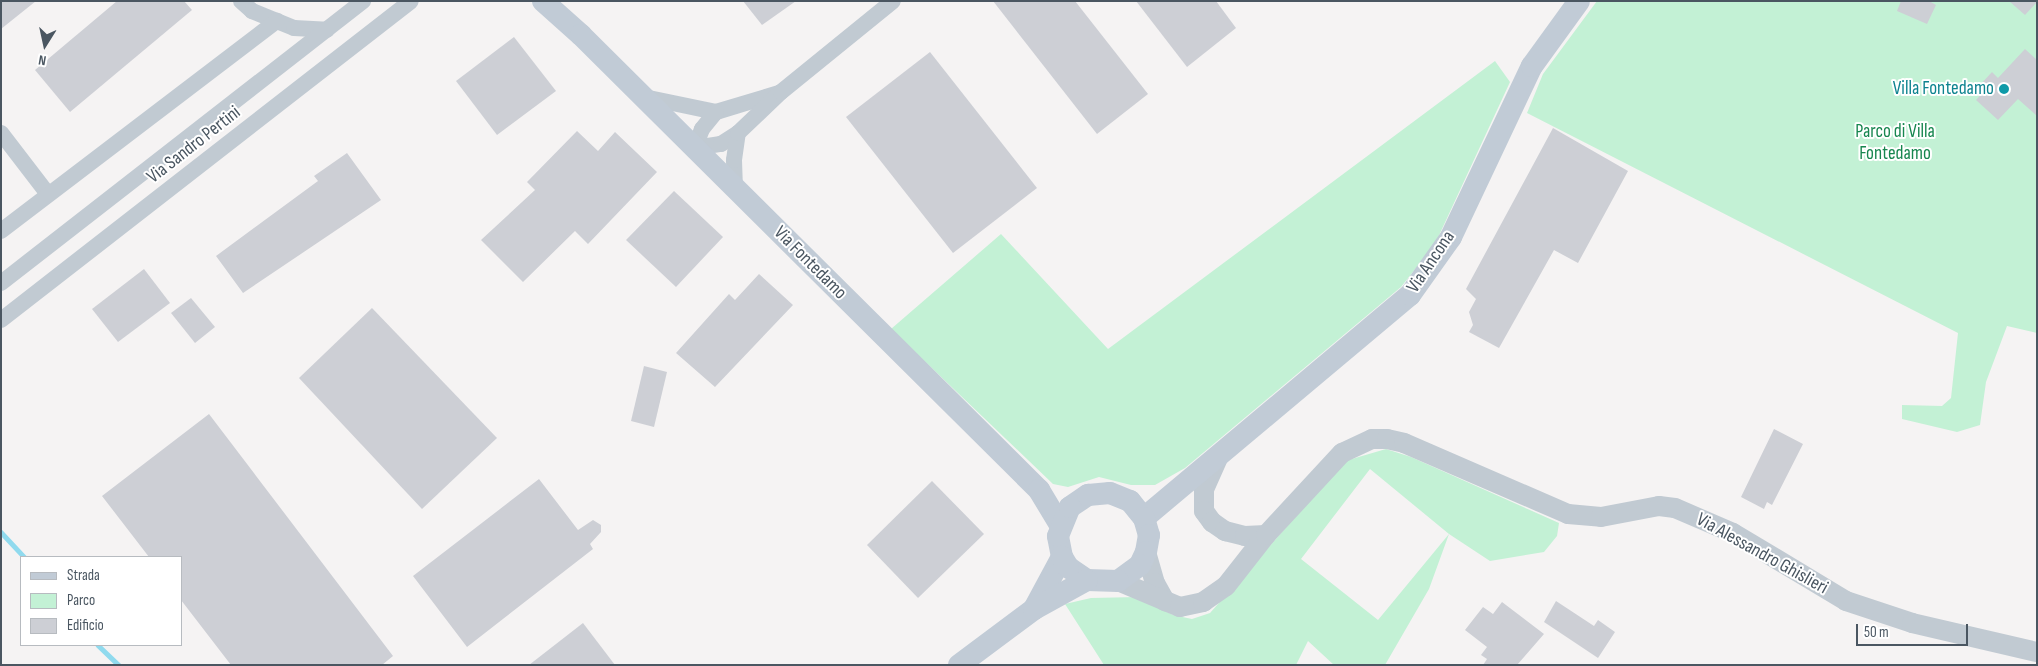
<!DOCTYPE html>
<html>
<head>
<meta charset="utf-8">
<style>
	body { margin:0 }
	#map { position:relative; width:2038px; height:666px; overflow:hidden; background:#f5f3f3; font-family:"Sofia Sans Condensed",sans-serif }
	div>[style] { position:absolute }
	.green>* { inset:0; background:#c3f1d5 }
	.stream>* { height:4.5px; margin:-2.25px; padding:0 2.25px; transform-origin:2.25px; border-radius:2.25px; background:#90daee }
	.building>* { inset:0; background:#cdcfd5 }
	.minor>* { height:16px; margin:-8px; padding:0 8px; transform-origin:8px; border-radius:8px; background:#c1cad2 }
	.tertiary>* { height:20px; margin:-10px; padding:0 10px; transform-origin:10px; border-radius:10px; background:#c1cad2 }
	.secondary>* { height:22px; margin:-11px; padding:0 11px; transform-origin:11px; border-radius:11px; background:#c1cbd6 }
	.dots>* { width:14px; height:14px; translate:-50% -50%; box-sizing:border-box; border:2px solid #fff; border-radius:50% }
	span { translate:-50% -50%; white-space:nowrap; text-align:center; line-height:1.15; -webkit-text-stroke:4px #fff; paint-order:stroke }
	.culture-label { font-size:19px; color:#0d838f }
	.right { translate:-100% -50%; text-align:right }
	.park-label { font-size:19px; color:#17864f }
	.street-label { font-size:19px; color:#4a5661 }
	.frame { position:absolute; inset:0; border:2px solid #4a5661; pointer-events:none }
	.legend { position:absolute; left:20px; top:556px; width:162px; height:90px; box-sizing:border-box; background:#fff; border:1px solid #b7bbc0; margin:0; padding:6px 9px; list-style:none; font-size:15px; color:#4a5661 }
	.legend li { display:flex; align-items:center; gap:10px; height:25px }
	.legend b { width:25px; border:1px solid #b7bbc0 }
	.north { position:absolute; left:20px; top:20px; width:50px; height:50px; -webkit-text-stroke:4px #fff; paint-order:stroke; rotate:190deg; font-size:14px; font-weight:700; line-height:20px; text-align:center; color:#4a5661 }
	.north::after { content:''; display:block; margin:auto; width:18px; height:22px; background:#4a5661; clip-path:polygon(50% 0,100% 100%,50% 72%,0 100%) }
	.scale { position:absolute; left:1856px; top:624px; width:112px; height:22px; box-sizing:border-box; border:2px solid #4a5661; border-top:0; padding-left:6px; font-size:15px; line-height:18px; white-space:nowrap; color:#4a5661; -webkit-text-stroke:4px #fff; paint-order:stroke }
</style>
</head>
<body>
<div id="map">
	<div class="green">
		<i style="clip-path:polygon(1597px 1px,2037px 1px,2037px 333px,2007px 326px,1986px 382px,1980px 425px,1957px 432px,1902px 419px,1902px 405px,1942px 406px,1951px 398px,1958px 333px,1527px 113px,1543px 74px)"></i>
		<i style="clip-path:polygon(1495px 61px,1510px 82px,1435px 244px,1401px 287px,1185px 468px,1155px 485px,1131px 485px,1099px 477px,1068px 487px,1053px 484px,891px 329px,1001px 234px,1108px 349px)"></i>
		<i style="clip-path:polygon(evenodd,1386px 449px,1411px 457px,1559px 523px,1557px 536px,1544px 552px,1490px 561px,1449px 534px,1429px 589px,1385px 665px,1334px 665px,1308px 641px,1296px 665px,1104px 665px,1065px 604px,1091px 598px,1138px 597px,1173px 615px,1192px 619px,1210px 613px,1345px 461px,1386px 449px,1370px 469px,1449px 534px,1378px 620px,1301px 559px,1370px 469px)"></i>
	</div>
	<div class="stream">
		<i style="left:1px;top:532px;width:34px;rotate:47deg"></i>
		<i style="left:98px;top:645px;width:29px;rotate:44deg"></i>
	</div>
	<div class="building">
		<i style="clip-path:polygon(1px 1px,36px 1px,1px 29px)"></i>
		<i style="clip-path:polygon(117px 1px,184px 1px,192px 10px,70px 112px,35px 70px)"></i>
		<i style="clip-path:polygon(743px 1px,796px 1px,762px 25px)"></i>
		<i style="clip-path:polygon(993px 1px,1075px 1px,1148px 94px,1097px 134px)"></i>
		<i style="clip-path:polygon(1136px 1px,1216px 1px,1236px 28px,1187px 67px)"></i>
		<i style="clip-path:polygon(1901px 1px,1929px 1px,1936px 5px,1927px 24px,1897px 11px)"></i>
		<i style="clip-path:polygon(2009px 1px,2037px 1px,2037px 2px,2025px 15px)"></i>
		<i style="clip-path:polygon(514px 37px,556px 91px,497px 135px,456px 81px)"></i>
		<i style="clip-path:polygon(2025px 49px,2037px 60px,2037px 116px,2018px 99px,1998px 120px,1976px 100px,1984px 91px,1979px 86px,1992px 72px,1998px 78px)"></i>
		<i style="clip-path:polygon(930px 52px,1037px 188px,953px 253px,846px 117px)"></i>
		<i style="clip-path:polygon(1553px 128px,1628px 171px,1578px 263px,1554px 250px,1499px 348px,1469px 332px,1473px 325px,1469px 312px,1476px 299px,1466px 289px)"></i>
		<i style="clip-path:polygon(577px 131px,598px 151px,615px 132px,657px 172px,588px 244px,575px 231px,523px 282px,481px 240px,535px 190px,527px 182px)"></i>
		<i style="clip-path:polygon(347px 153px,381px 200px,243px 293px,216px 256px,318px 181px,314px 176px)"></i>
		<i style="clip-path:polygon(674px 191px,723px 237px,676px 287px,626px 240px)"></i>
		<i style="clip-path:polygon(144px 269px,170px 303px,118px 342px,92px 309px)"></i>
		<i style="clip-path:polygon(759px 274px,793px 305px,715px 387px,676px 353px,729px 294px,735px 300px)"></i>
		<i style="clip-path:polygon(191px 298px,215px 327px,195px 343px,171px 313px)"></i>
		<i style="clip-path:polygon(372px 308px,497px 438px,422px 509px,299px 378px)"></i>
		<i style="clip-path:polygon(644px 366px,667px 372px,654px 427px,631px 421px)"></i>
		<i style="clip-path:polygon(209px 414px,393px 656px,382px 665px,231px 665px,181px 600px,181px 557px,149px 557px,102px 496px)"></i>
		<i style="clip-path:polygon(1774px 429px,1803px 444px,1772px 505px,1767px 502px,1764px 509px,1741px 497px)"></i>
		<i style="clip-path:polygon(539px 479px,578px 530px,593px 520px,601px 525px,601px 532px,590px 544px,593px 549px,467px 647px,413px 576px)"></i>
		<i style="clip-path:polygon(932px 481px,984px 534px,918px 598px,867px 545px)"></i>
		<i style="clip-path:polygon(1556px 601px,1594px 626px,1598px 620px,1615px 632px,1598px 658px,1544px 622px)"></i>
		<i style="clip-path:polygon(1502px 602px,1544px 634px,1517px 665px,1483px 665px,1487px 659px,1481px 655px,1487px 647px,1465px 630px,1483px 607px,1493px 614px)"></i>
		<i style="clip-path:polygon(583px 623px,615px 665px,529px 665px)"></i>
	</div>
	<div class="minor">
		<i style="left:241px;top:1px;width:15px;rotate:42deg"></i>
		<i style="left:252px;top:11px;width:45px;rotate:22deg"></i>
		<i style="left:294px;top:28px;width:33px;rotate:3deg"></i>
		<i style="left:644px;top:97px;width:74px;rotate:11.8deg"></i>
		<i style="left:716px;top:112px;width:66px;rotate:-16.8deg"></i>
		<i style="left:1px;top:133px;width:77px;rotate:52.4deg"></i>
		<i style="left:695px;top:148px;width:26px;rotate:-9deg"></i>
		<i style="left:721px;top:144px;width:20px;rotate:-33deg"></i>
		<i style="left:695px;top:148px;width:20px;rotate:-70deg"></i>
		<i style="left:702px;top:129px;width:22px;rotate:-51deg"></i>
		<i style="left:735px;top:189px;width:29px;rotate:-92deg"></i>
		<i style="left:734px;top:160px;width:27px;rotate:-82deg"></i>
		<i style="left:738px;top:133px;width:59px;rotate:-43.6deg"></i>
		<i style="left:781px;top:92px;width:144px;rotate:-39.1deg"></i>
		<i style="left:1px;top:231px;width:347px;rotate:-37.3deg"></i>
		<i style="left:1px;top:283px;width:459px;rotate:-37.9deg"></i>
		<i style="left:1px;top:320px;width:519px;rotate:-37.88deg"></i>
	</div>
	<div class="tertiary">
		<i style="left:1218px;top:458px;width:35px;rotate:114deg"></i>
		<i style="left:1204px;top:490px;width:21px;rotate:90deg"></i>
		<i style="left:1204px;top:511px;width:14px;rotate:54deg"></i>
		<i style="left:1212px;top:522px;width:16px;rotate:35deg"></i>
		<i style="left:1225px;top:531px;width:21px;rotate:14deg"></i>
		<i style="left:1245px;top:536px;width:21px;rotate:-3deg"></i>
		<i style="left:1146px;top:552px;width:32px;rotate:74deg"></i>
		<i style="left:1155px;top:583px;width:21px;rotate:61deg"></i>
		<i style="left:1118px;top:581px;width:67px;rotate:22.8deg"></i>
		<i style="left:1180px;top:607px;width:24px;rotate:-12deg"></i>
		<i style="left:1203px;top:602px;width:28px;rotate:-35deg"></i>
		<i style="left:1226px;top:586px;width:65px;rotate:-51.9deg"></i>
		<i style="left:1266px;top:535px;width:112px;rotate:-47.2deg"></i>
		<i style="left:1342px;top:453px;width:33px;rotate:-25deg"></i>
		<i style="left:1372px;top:439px;width:15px"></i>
		<i style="left:1387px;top:439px;width:17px;rotate:13deg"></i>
		<i style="left:1404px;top:443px;width:179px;rotate:23.4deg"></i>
		<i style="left:1568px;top:514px;width:33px;rotate:5deg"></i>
		<i style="left:1601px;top:517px;width:59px;rotate:-10.7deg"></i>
		<i style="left:1659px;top:506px;width:16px;rotate:7deg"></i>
		<i style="left:1675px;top:508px;width:63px;rotate:23.3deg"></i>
		<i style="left:1733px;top:533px;width:132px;rotate:31deg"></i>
		<i style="left:1846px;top:601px;width:70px;rotate:18.4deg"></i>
		<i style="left:1912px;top:623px;width:128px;rotate:13.1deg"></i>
	</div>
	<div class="secondary">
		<i style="left:543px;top:1px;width:51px;rotate:41.8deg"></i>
		<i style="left:581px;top:35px;width:646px;rotate:44.81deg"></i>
		<i style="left:1039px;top:490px;width:41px;rotate:59deg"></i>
		<i style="left:1144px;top:518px;width:347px;rotate:-40deg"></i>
		<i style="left:1410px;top:295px;width:71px;rotate:-54.7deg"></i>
		<i style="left:1451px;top:237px;width:189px;rotate:-64.7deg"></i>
		<i style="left:1532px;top:66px;width:80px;rotate:-54.1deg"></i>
		<i style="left:1034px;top:609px;width:59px;rotate:-61.7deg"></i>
		<i style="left:1062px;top:557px;width:21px;rotate:-101deg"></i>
		<i style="left:1058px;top:536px;width:31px;rotate:-68deg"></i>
		<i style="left:1070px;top:507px;width:22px;rotate:-34deg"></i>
		<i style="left:1088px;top:495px;width:22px;rotate:-5deg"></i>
		<i style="left:1110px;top:493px;width:22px;rotate:22deg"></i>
		<i style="left:1130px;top:501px;width:22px;rotate:51deg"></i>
		<i style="left:1144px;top:518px;width:18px;rotate:74deg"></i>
		<i style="left:1149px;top:535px;width:17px;rotate:100deg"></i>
		<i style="left:1146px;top:552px;width:14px;rotate:115deg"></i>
		<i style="left:1140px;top:565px;width:27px;rotate:144deg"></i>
		<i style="left:1118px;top:581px;width:31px;rotate:-178deg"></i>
		<i style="left:1087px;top:580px;width:23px;rotate:-146deg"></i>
		<i style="left:1068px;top:567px;width:12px;rotate:-121deg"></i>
		<i style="left:959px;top:665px;width:94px;rotate:-36.7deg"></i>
		<i style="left:1034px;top:609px;width:60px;rotate:-28.7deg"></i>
	</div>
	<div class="dots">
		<i style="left:2004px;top:89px;background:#0f9aa8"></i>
	</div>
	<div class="culture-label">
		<span class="right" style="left:1994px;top:89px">Villa Fontedamo</span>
	</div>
	<div class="park-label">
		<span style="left:1895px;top:143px">Parco di Villa<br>Fontedamo</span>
	</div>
	<div class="street-label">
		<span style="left:194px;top:145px;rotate:-38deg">Via Sandro Pertini</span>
		<span style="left:1431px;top:262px;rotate:-56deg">Via Ancona</span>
		<span style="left:810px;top:263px;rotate:45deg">Via Fontedamo</span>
		<span style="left:1762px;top:554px;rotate:29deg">Via Alessandro Ghislieri</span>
	</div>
	<div class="frame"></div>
	<ul class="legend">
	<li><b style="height:6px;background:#c1cbd6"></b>Strada</li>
	<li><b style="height:14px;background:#c3f1d5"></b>Parco</li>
	<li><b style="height:14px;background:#cdcfd5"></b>Edificio</li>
	</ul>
	<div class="north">N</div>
	<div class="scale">50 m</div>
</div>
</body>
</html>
